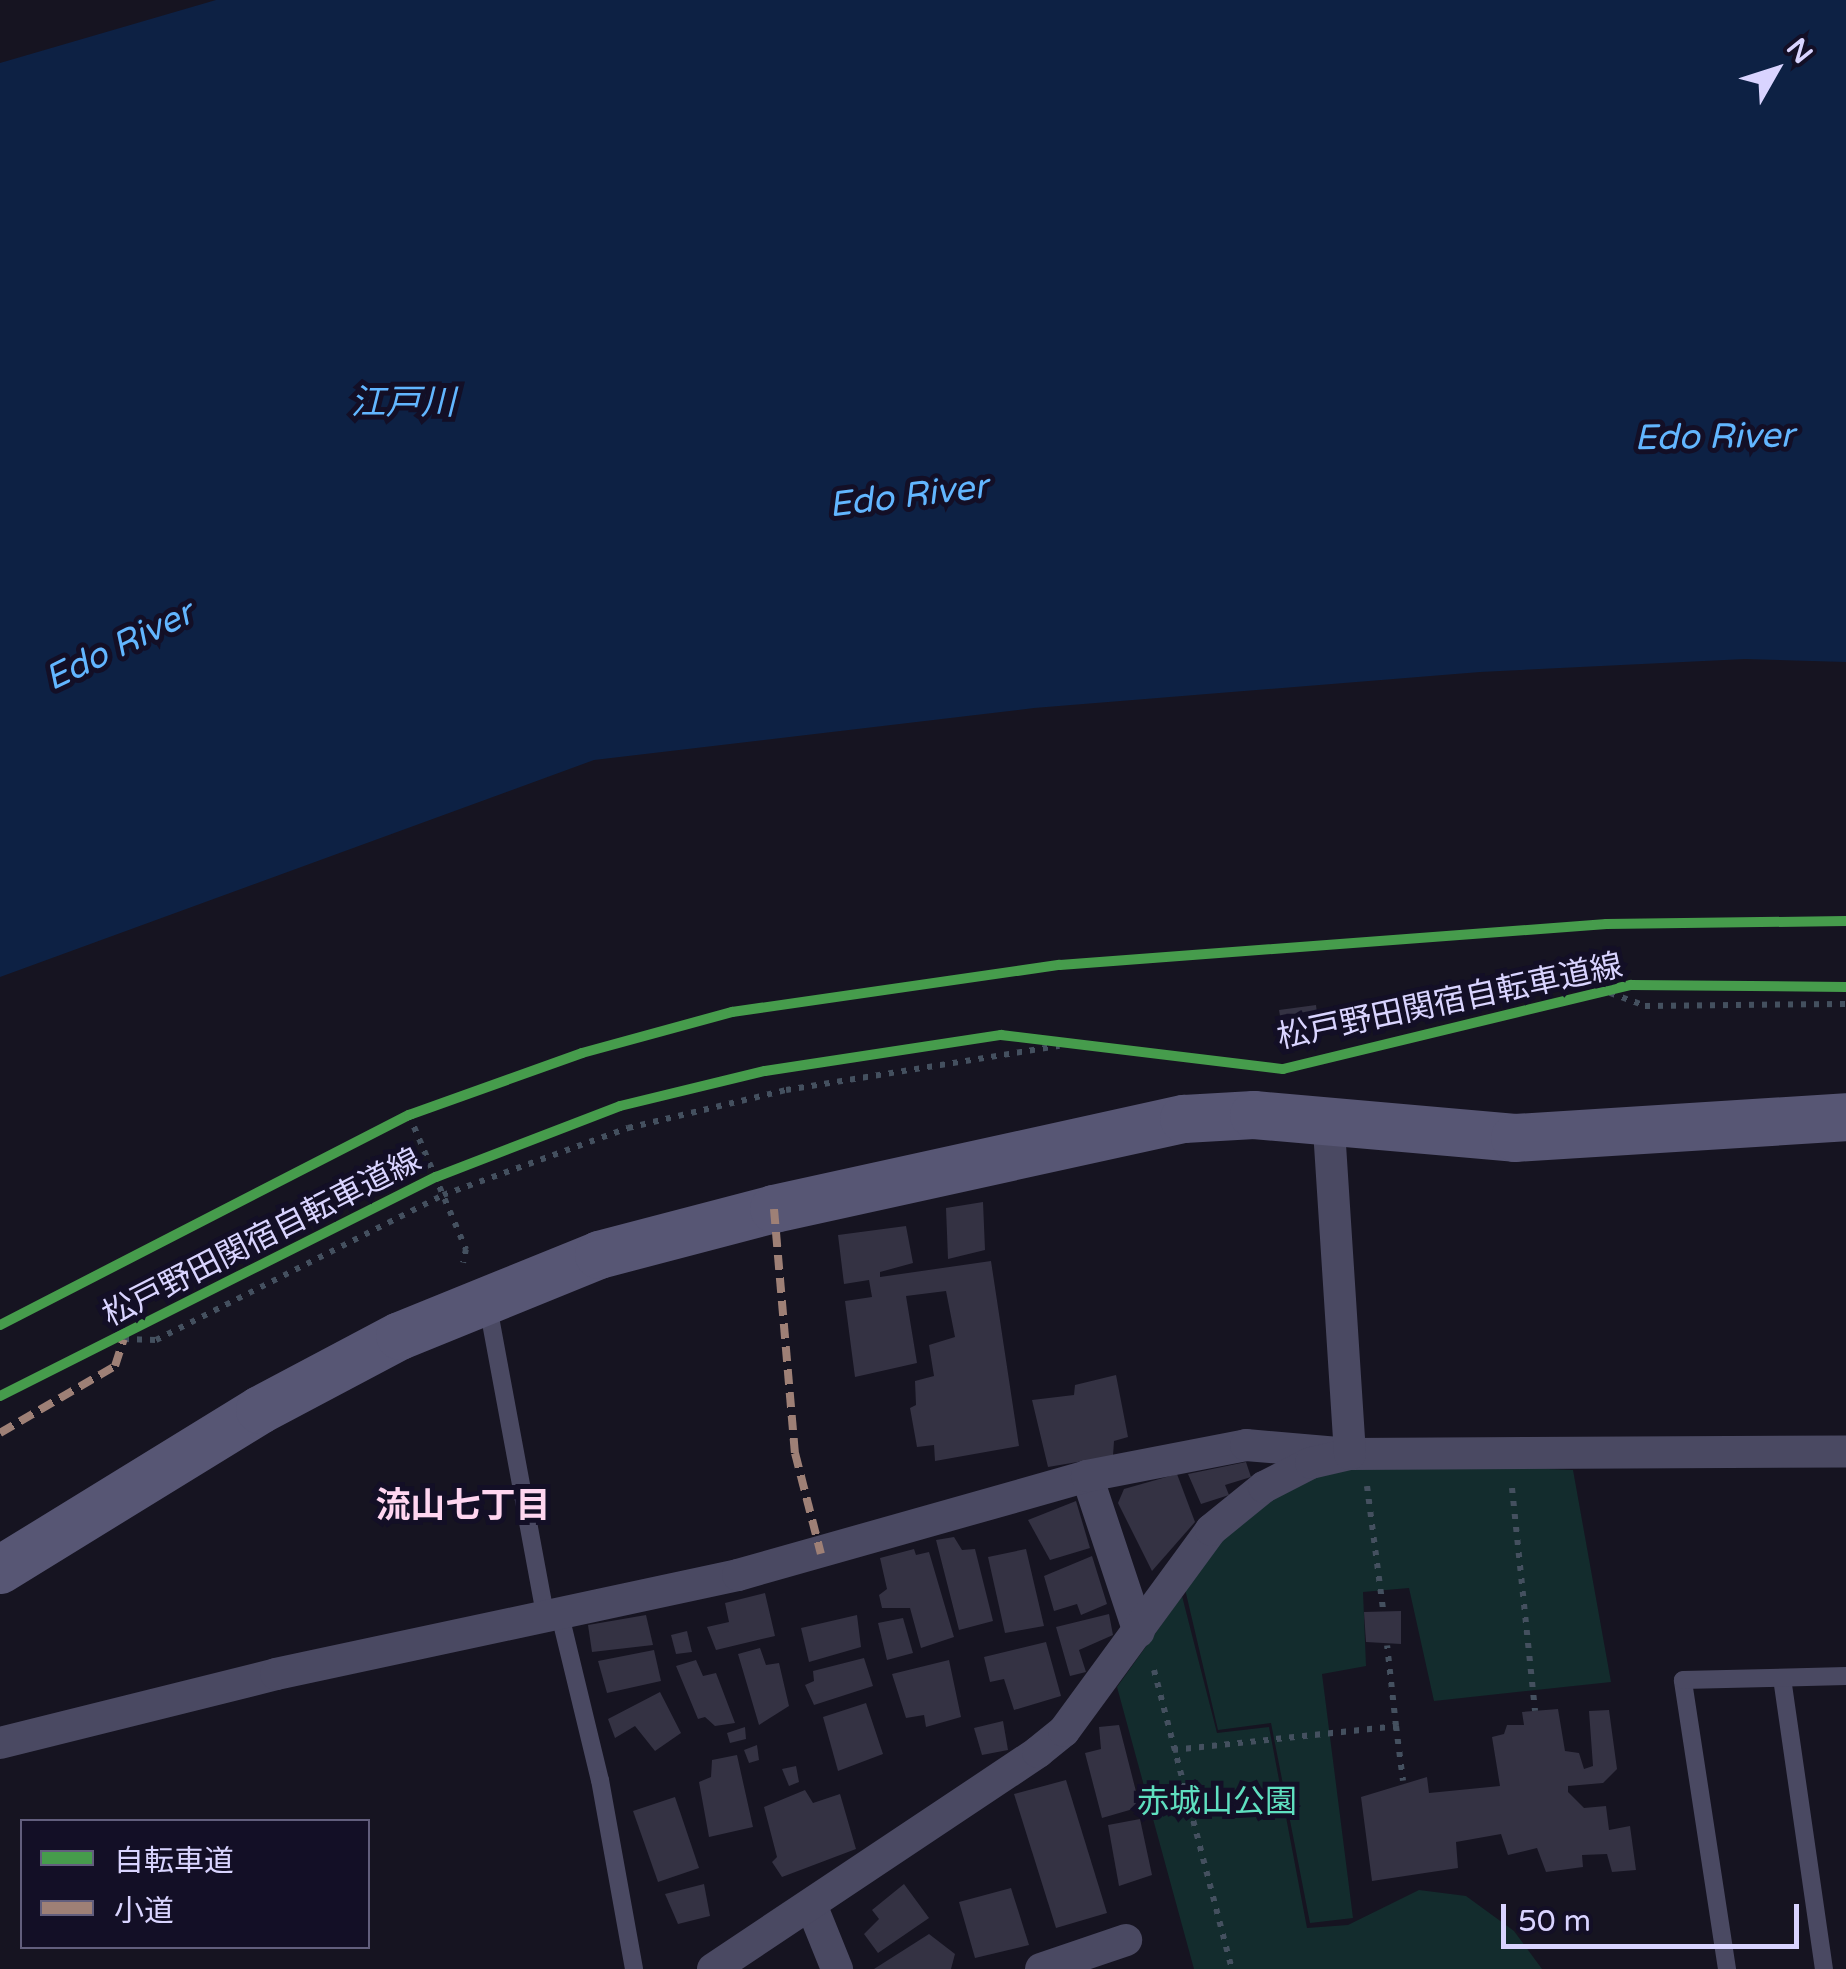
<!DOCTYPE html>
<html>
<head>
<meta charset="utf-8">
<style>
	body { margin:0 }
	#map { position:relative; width:1846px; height:1969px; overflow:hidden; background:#161421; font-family:"Varela Round","Noto Sans JP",sans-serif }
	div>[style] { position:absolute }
	.green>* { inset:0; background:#132c2d }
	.water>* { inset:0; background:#0d2144 }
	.building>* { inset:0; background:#343243 }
	.path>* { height:6px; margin-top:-3px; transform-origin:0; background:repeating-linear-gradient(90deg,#44505f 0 5px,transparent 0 13px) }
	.lane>* { height:18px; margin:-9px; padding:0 9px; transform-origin:9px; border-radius:9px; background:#4a4962 }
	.street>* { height:32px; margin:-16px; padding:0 16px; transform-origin:16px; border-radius:16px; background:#4a4962 }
	.secondary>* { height:48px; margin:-24px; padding:0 24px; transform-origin:24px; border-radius:24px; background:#575674 }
	.quiet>* { height:8px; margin-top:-4px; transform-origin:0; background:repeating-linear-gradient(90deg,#9e8076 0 15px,transparent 0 23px) }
	.cycleway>* { height:10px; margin:-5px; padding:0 5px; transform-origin:5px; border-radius:5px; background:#469c4c }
	span { translate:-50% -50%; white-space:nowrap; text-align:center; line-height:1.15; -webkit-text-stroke:10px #130f26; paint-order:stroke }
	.street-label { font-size:32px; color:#d9d4ff }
	.park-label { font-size:32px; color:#5fe0c0 }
	.water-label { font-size:35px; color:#62b6ff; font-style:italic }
	.neighbourhood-label { font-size:35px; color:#ffd6f0; font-weight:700 }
	.legend { position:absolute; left:20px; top:1819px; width:350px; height:130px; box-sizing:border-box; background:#130f26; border:2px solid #625e7d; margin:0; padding:12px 18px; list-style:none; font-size:30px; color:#d9d4ff }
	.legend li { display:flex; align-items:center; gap:20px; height:50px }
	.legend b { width:50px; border:2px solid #625e7d }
	.north { position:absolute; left:1726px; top:20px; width:100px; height:100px; -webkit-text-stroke:8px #130f26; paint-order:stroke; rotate:51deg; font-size:28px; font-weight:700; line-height:40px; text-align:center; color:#d9d4ff }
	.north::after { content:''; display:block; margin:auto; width:35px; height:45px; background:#d9d4ff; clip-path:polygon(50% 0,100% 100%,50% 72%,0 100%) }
	.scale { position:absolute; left:1501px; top:1904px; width:298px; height:45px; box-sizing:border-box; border:5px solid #d9d4ff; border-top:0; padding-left:12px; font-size:30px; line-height:35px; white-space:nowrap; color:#d9d4ff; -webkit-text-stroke:8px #130f26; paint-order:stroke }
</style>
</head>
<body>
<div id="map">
	<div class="green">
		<i style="clip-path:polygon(1382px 1462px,1573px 1470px,1611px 1682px,1434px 1701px,1409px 1588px,1363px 1592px,1366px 1666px,1322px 1674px,1353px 1918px,1310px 1923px,1271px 1723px,1218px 1730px,1185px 1589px,1219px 1541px,1266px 1497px,1334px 1471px)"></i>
		<i style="clip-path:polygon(1182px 1596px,1217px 1733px,1269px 1727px,1307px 1928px,1348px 1925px,1419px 1890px,1466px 1896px,1514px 1931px,1542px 1969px,1194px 1969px,1117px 1687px)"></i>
	</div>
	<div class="water">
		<i style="clip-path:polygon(216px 0,1846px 0,1846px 662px,1745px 659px,1480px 672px,1034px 708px,594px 760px,0 977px,0 63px)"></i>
	</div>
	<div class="building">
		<i style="clip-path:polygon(1316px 1005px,1319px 1029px,1283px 1034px,1279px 1010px)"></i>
		<i style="clip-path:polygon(983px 1202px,985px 1250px,948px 1259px,946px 1208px)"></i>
		<i style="clip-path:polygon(906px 1226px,913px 1263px,880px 1272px,880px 1277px,991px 1261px,1019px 1446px,935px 1461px,934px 1445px,917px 1447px,910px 1408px,916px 1405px,915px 1381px,934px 1376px,929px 1345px,955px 1337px,946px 1291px,906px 1296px,917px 1363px,855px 1377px,845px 1301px,872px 1297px,869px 1280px,844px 1284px,838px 1235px)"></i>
		<i style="clip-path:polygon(1116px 1375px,1128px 1437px,1114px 1441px,1113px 1456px,1048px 1467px,1032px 1400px,1074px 1395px,1075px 1385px)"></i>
		<i style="clip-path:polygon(1246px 1462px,1251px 1477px,1225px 1485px,1229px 1495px,1201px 1504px,1188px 1474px)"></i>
		<i style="clip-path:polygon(1177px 1474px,1195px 1522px,1152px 1571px,1118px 1503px,1124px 1489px)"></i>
		<i style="clip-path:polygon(1076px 1501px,1090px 1548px,1050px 1560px,1028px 1520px)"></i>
		<i style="clip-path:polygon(954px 1537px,962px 1550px,975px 1549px,993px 1621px,959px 1630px,936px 1540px)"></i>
		<i style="clip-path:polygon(914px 1549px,916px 1555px,929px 1552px,954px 1637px,921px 1648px,910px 1608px,882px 1608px,879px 1595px,887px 1589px,880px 1558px)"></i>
		<i style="clip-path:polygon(1026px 1549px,1044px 1626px,1005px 1633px,988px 1557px)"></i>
		<i style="clip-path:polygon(1092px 1556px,1107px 1604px,1081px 1615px,1077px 1604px,1054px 1611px,1044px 1576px)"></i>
		<i style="clip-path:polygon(765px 1593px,775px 1636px,716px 1650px,707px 1627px,729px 1622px,725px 1603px)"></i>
		<i style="clip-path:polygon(1401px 1611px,1401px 1644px,1366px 1642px,1364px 1612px)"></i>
		<i style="clip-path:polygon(1109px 1614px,1113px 1635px,1079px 1650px,1086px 1672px,1070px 1676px,1056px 1627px)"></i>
		<i style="clip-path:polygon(646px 1615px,653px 1645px,592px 1652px,588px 1625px)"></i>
		<i style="clip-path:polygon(857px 1615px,861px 1647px,809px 1662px,801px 1628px)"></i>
		<i style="clip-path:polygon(903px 1618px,913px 1653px,887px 1660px,878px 1623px)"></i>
		<i style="clip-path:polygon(687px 1631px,692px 1652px,676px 1654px,671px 1635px)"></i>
		<i style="clip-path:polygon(1046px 1642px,1061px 1696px,1014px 1710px,1004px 1679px,990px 1682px,984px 1657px)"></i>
		<i style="clip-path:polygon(760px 1648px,766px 1665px,779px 1663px,789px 1706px,759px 1725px,738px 1654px)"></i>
		<i style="clip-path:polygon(654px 1650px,661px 1681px,607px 1693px,598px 1661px)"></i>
		<i style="clip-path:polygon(864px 1658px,873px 1686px,814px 1705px,805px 1685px,814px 1681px,813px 1671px)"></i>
		<i style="clip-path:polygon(696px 1660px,703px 1676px,716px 1673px,735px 1723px,715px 1726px,705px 1717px,698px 1719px,676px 1666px)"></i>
		<i style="clip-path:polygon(949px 1660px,961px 1717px,926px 1727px,924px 1715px,906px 1718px,892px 1674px)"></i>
		<i style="clip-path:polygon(660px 1692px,681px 1733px,655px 1751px,635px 1726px,615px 1738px,608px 1719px)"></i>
		<i style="clip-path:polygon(866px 1703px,883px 1754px,838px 1771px,823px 1717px)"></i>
		<i style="clip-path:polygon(1558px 1709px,1565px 1751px,1579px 1753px,1584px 1769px,1593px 1766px,1589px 1711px,1609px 1710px,1617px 1769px,1603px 1783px,1568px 1786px,1568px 1792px,1584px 1808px,1606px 1806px,1609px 1830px,1630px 1826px,1636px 1870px,1612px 1872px,1607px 1854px,1582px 1855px,1583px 1867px,1546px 1872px,1537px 1848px,1508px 1855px,1501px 1834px,1456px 1842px,1458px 1868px,1372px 1881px,1361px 1797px,1427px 1777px,1429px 1793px,1500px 1786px,1492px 1737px,1504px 1734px,1507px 1725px,1524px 1725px,1522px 1712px)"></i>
		<i style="clip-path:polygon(1003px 1721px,1008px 1750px,982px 1755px,974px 1728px)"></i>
		<i style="clip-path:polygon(1119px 1725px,1140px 1807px,1102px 1818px,1085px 1753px,1101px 1749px,1099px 1727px)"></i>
		<i style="clip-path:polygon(745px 1727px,746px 1739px,730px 1743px,727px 1733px)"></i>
		<i style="clip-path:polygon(757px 1745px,759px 1760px,749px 1763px,744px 1750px)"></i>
		<i style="clip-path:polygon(737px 1755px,753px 1827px,709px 1837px,699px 1782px,711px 1777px,712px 1760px)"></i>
		<i style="clip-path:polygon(796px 1766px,799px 1782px,789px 1786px,782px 1769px)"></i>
		<i style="clip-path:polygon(1066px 1780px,1107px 1913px,1056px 1928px,1014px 1794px)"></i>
		<i style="clip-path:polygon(805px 1790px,813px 1803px,840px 1794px,856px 1849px,782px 1877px,772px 1862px,777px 1857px,764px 1807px)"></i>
		<i style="clip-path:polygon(675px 1797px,699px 1868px,658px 1882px,633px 1811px)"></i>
		<i style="clip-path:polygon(1140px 1819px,1152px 1875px,1119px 1886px,1108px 1825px)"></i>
		<i style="clip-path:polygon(704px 1884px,710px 1916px,678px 1924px,665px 1894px)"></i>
		<i style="clip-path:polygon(904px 1884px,929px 1918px,878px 1953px,864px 1934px,879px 1919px,872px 1910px)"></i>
		<i style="clip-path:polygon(1011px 1888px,1029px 1945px,975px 1958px,959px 1902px)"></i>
		<i style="clip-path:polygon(929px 1934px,955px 1954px,951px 1969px,874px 1969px)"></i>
	</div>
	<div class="path">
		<i style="left:1610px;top:993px;width:37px;rotate:20deg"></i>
		<i style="left:1645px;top:1006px;width:201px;rotate:-0.6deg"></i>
		<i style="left:409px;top:1115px;width:146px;rotate:67deg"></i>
		<i style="left:466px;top:1249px;width:14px;rotate:102deg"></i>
		<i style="left:124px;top:1339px;width:32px;rotate:2deg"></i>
		<i style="left:156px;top:1340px;width:322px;rotate:-26.8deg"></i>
		<i style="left:443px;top:1195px;width:197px;rotate:-19.9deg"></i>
		<i style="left:628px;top:1128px;width:163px;rotate:-13.5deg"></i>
		<i style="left:786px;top:1090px;width:277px;rotate:-9.2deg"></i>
		<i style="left:1367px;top:1486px;width:125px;rotate:82.6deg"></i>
		<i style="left:1512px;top:1488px;width:224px;rotate:84.1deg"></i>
		<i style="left:1154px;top:1670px;width:309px;rotate:75.4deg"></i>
		<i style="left:1396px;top:1726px;width:55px;rotate:82.7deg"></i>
		<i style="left:1173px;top:1750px;width:224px;rotate:-6.1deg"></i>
		<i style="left:1396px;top:1726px;width:81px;rotate:-96.3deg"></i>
	</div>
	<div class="lane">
		<i style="left:487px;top:1301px;width:319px;rotate:79.5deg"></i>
		<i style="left:559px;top:1611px;width:174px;rotate:76.4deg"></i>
		<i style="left:600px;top:1780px;width:192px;rotate:79.8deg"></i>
		<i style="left:1782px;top:1678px;width:294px;rotate:81.8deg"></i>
		<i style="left:1727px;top:1969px;width:292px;rotate:-98.7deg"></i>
		<i style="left:1683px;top:1680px;width:163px;rotate:-1.4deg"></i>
	</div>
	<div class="street">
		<i style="left:1087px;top:1476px;width:164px;rotate:71.6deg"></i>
		<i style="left:0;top:1743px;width:284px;rotate:-14deg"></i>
		<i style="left:276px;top:1674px;width:472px;rotate:-12.1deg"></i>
		<i style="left:738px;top:1575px;width:363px;rotate:-15.8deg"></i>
		<i style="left:1087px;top:1476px;width:162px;rotate:-11deg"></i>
		<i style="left:1246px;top:1445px;width:104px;rotate:4.9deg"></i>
		<i style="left:1350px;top:1454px;width:496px;rotate:-0.3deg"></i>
		<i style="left:812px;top:1907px;width:67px;rotate:68deg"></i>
		<i style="left:713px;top:1969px;width:391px;rotate:-33.7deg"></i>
		<i style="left:1038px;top:1752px;width:33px;rotate:-39deg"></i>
		<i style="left:1064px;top:1731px;width:249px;rotate:-53.8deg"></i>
		<i style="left:1211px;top:1530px;width:68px;rotate:-39.1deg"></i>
		<i style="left:1264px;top:1487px;width:53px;rotate:-27.1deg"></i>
		<i style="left:1311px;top:1463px;width:40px;rotate:-13deg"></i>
		<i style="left:1350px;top:1454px;width:330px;rotate:-93.7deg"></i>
		<i style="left:1041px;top:1969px;width:90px;rotate:-18.8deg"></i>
	</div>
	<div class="secondary">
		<i style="left:0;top:1570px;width:305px;rotate:-31.6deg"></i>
		<i style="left:260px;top:1410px;width:158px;rotate:-27.9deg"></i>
		<i style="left:400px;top:1336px;width:215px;rotate:-22.1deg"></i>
		<i style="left:599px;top:1255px;width:181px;rotate:-14.7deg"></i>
		<i style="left:774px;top:1209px;width:420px;rotate:-12.4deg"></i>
		<i style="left:1184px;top:1119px;width:70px;rotate:-3.3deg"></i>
		<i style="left:1254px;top:1115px;width:262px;rotate:5deg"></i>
		<i style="left:1515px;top:1138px;width:332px;rotate:-3.6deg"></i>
	</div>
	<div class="quiet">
		<i style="left:774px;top:1209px;width:245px;rotate:85.1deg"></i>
		<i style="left:795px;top:1453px;width:104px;rotate:75.6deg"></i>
		<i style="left:0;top:1433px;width:133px;rotate:-30.2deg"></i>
		<i style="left:115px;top:1366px;width:28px;rotate:-72deg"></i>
	</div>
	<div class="cycleway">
		<i style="left:0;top:1325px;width:460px;rotate:-27.2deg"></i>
		<i style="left:409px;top:1115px;width:184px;rotate:-19.7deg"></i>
		<i style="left:582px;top:1053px;width:156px;rotate:-15.3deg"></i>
		<i style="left:732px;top:1012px;width:331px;rotate:-8.2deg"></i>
		<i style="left:1060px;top:965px;width:548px;rotate:-4.29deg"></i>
		<i style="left:1606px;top:924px;width:240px;rotate:-0.7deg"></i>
		<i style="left:0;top:1396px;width:488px;rotate:-26.7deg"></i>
		<i style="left:436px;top:1177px;width:197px;rotate:-21.1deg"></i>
		<i style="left:620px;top:1106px;width:149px;rotate:-13.6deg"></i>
		<i style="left:765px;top:1071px;width:239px;rotate:-8.7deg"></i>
		<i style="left:1001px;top:1035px;width:284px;rotate:6.9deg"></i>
		<i style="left:1283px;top:1069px;width:358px;rotate:-13.6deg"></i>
		<i style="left:1631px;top:985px;width:215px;rotate:0.5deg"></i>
	</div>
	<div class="street-label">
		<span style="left:1450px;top:1002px;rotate:-12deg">松戸野田関宿自転車道線</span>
		<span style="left:262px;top:1238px;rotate:-27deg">松戸野田関宿自転車道線</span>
	</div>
	<div class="park-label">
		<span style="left:1217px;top:1802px">赤城山公園</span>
	</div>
	<div class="water-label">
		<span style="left:403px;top:403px">江戸川</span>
		<span style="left:1714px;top:437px;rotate:-1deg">Edo River</span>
		<span style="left:908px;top:496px;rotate:-7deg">Edo River</span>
		<span style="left:119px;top:646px;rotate:-26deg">Edo River</span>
	</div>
	<div class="neighbourhood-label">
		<span style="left:463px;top:1506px">流山七丁目</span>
	</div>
	<ul class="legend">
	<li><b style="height:12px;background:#469c4c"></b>自転車道</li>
	<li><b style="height:12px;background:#9e8076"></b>小道</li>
	</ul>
	<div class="north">N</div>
	<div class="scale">50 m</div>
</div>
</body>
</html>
